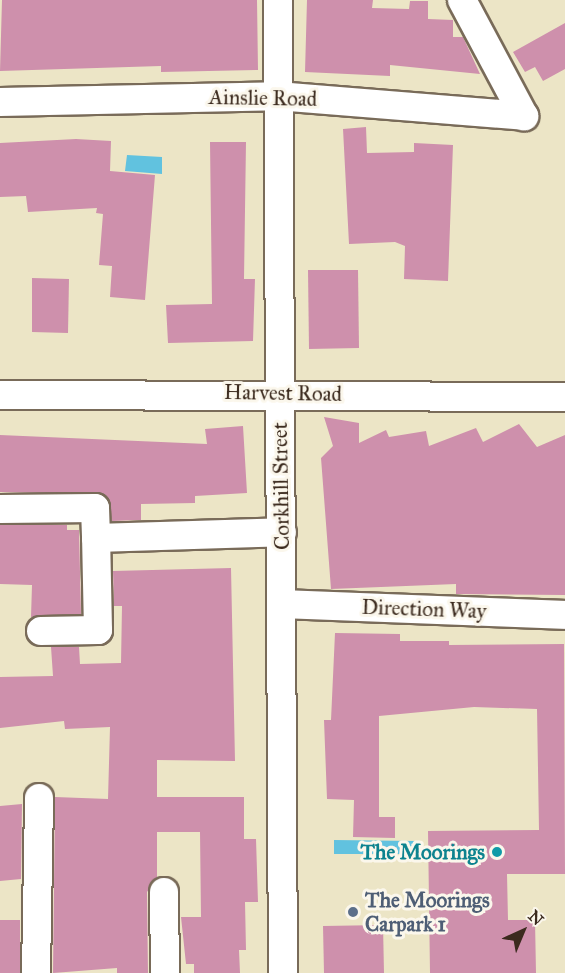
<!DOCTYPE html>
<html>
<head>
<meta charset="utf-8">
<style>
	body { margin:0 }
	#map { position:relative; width:565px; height:973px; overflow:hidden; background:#ece5c6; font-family:"IM FELL Great Primer",serif }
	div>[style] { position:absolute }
	.water>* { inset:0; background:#61c2df }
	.building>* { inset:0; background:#ce90ac }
	.roads { filter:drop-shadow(2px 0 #796b59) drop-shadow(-2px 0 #796b59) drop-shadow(0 2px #796b59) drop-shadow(0 -2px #796b59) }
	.minor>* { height:28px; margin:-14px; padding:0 14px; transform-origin:14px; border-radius:14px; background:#fff }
	.dots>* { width:16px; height:16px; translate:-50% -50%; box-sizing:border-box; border:3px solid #fbf7ec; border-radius:50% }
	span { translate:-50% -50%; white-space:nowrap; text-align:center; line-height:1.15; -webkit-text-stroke:6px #fbf7ec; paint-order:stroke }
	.street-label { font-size:21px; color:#3b2a1e }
	.culture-label { font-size:21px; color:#0d838f; font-weight:700 }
	.right { translate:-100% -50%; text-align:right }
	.service-label { font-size:21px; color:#4e5e75; font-weight:700 }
	.left { translate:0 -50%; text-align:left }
	.north { position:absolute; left:493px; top:901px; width:60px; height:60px; -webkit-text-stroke:4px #fbf7ec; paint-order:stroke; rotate:44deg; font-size:16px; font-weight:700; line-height:24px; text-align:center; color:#3b2a1e }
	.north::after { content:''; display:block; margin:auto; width:21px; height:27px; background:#3b2a1e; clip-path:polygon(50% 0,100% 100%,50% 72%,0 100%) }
</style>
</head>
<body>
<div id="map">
	<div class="water">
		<i style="clip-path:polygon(127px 155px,162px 157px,162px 174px,125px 171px)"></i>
		<i style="clip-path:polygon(334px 840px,415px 841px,415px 854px,334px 854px)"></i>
	</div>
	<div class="building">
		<i style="clip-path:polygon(2px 0,257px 0,258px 70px,161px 72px,161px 66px,0 71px)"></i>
		<i style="clip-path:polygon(307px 0,373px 0,372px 8px,409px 9px,410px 1px,428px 1px,428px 19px,453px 20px,453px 37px,463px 37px,480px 74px,390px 65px,390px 76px,305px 72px)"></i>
		<i style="clip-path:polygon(565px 23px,565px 69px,543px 81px,535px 67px,525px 72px,513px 52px)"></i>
		<i style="clip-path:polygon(366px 127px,367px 153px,414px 152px,414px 143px,453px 145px,448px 281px,404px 279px,405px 246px,395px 242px,349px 244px,343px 129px)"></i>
		<i style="clip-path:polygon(76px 139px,111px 141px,110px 171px,155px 175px,145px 300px,110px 297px,112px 266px,99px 265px,103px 214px,96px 213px,97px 208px,28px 212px,26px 196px,0 197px,0 143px)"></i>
		<i style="clip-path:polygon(210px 142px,246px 142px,244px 279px,255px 279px,253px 341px,168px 343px,166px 305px,212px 304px)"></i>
		<i style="clip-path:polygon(308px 270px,358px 270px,359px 348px,309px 349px)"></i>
		<i style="clip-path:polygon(32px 278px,69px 279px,68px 333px,32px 332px)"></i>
		<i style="clip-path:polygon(324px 417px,359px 423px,359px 443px,386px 430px,389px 437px,426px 431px,429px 446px,476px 428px,483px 442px,519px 424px,537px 447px,565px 435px,565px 595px,456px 594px,456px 584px,331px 589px,321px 458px,333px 446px)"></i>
		<i style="clip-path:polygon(243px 426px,247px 493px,195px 496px,195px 503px,141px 504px,141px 520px,112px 521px,104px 494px,0 492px,0 435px,207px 444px,205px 429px)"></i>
		<i style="clip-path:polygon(0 525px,67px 525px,67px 530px,79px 530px,81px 614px,31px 617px,32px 585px,0 584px)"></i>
		<i style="clip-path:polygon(231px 568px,235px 761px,157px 760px,157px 797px,244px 797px,244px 839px,256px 839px,258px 902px,245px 902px,246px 950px,239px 950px,240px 973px,194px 973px,194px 964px,186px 964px,181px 917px,201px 917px,200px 832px,157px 832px,157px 877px,147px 892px,148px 973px,117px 973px,117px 968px,53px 973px,55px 797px,108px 799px,110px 727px,65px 729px,64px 721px,0 728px,0 677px,53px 676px,51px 647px,79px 647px,80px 664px,121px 663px,122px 606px,114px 606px,113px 571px)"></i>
		<i style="clip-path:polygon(335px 633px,400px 634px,400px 641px,449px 641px,449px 645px,564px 644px,565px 874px,507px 874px,508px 920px,535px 920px,536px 973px,430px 973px,428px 831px,539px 830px,537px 709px,474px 707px,379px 716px,379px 817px,395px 817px,395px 838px,353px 837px,354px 800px,327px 799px,324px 720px,331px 720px)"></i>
		<i style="clip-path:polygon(22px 804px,21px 879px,0 881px,0 806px)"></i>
		<i style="clip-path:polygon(0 920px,20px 920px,20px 973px,0 973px)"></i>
		<i style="clip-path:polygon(383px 925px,384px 973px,324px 973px,323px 926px)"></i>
	</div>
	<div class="roads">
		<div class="minor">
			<i style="left:278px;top:0;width:973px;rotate:89.71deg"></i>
			<i style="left:462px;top:0;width:132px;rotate:61.9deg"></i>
			<i style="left:0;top:102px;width:277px;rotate:-1.2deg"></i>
			<i style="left:277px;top:96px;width:248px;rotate:4.6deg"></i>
			<i style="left:0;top:395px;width:565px;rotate:0.2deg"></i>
			<i style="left:0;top:509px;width:95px;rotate:-0.6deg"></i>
			<i style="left:95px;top:508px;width:30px;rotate:88deg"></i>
			<i style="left:96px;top:538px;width:186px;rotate:-1.8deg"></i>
			<i style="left:282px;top:604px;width:283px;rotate:2.2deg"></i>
			<i style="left:41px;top:631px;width:57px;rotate:-1deg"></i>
			<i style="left:98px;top:630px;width:92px;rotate:-91.2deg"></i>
			<i style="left:164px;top:892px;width:81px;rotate:89.3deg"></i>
			<i style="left:36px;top:973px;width:175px;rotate:-89deg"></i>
		</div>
	</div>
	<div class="dots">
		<i style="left:497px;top:852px;background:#0f9aa8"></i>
		<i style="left:353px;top:912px;background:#5c6f8a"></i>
	</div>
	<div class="street-label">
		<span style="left:263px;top:98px;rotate:1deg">Ainslie Road</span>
		<span style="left:283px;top:393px;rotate:1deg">Harvest Road</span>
		<span style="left:281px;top:486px;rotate:-91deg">Corkhill Street</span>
		<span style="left:424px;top:609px;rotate:2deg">Direction Way</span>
	</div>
	<div class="culture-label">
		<span class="right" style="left:485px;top:852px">The Moorings</span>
	</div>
	<div class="service-label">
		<span class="left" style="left:365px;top:912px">The Moorings<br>Carpark 1</span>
	</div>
	<div class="north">N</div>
</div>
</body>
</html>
